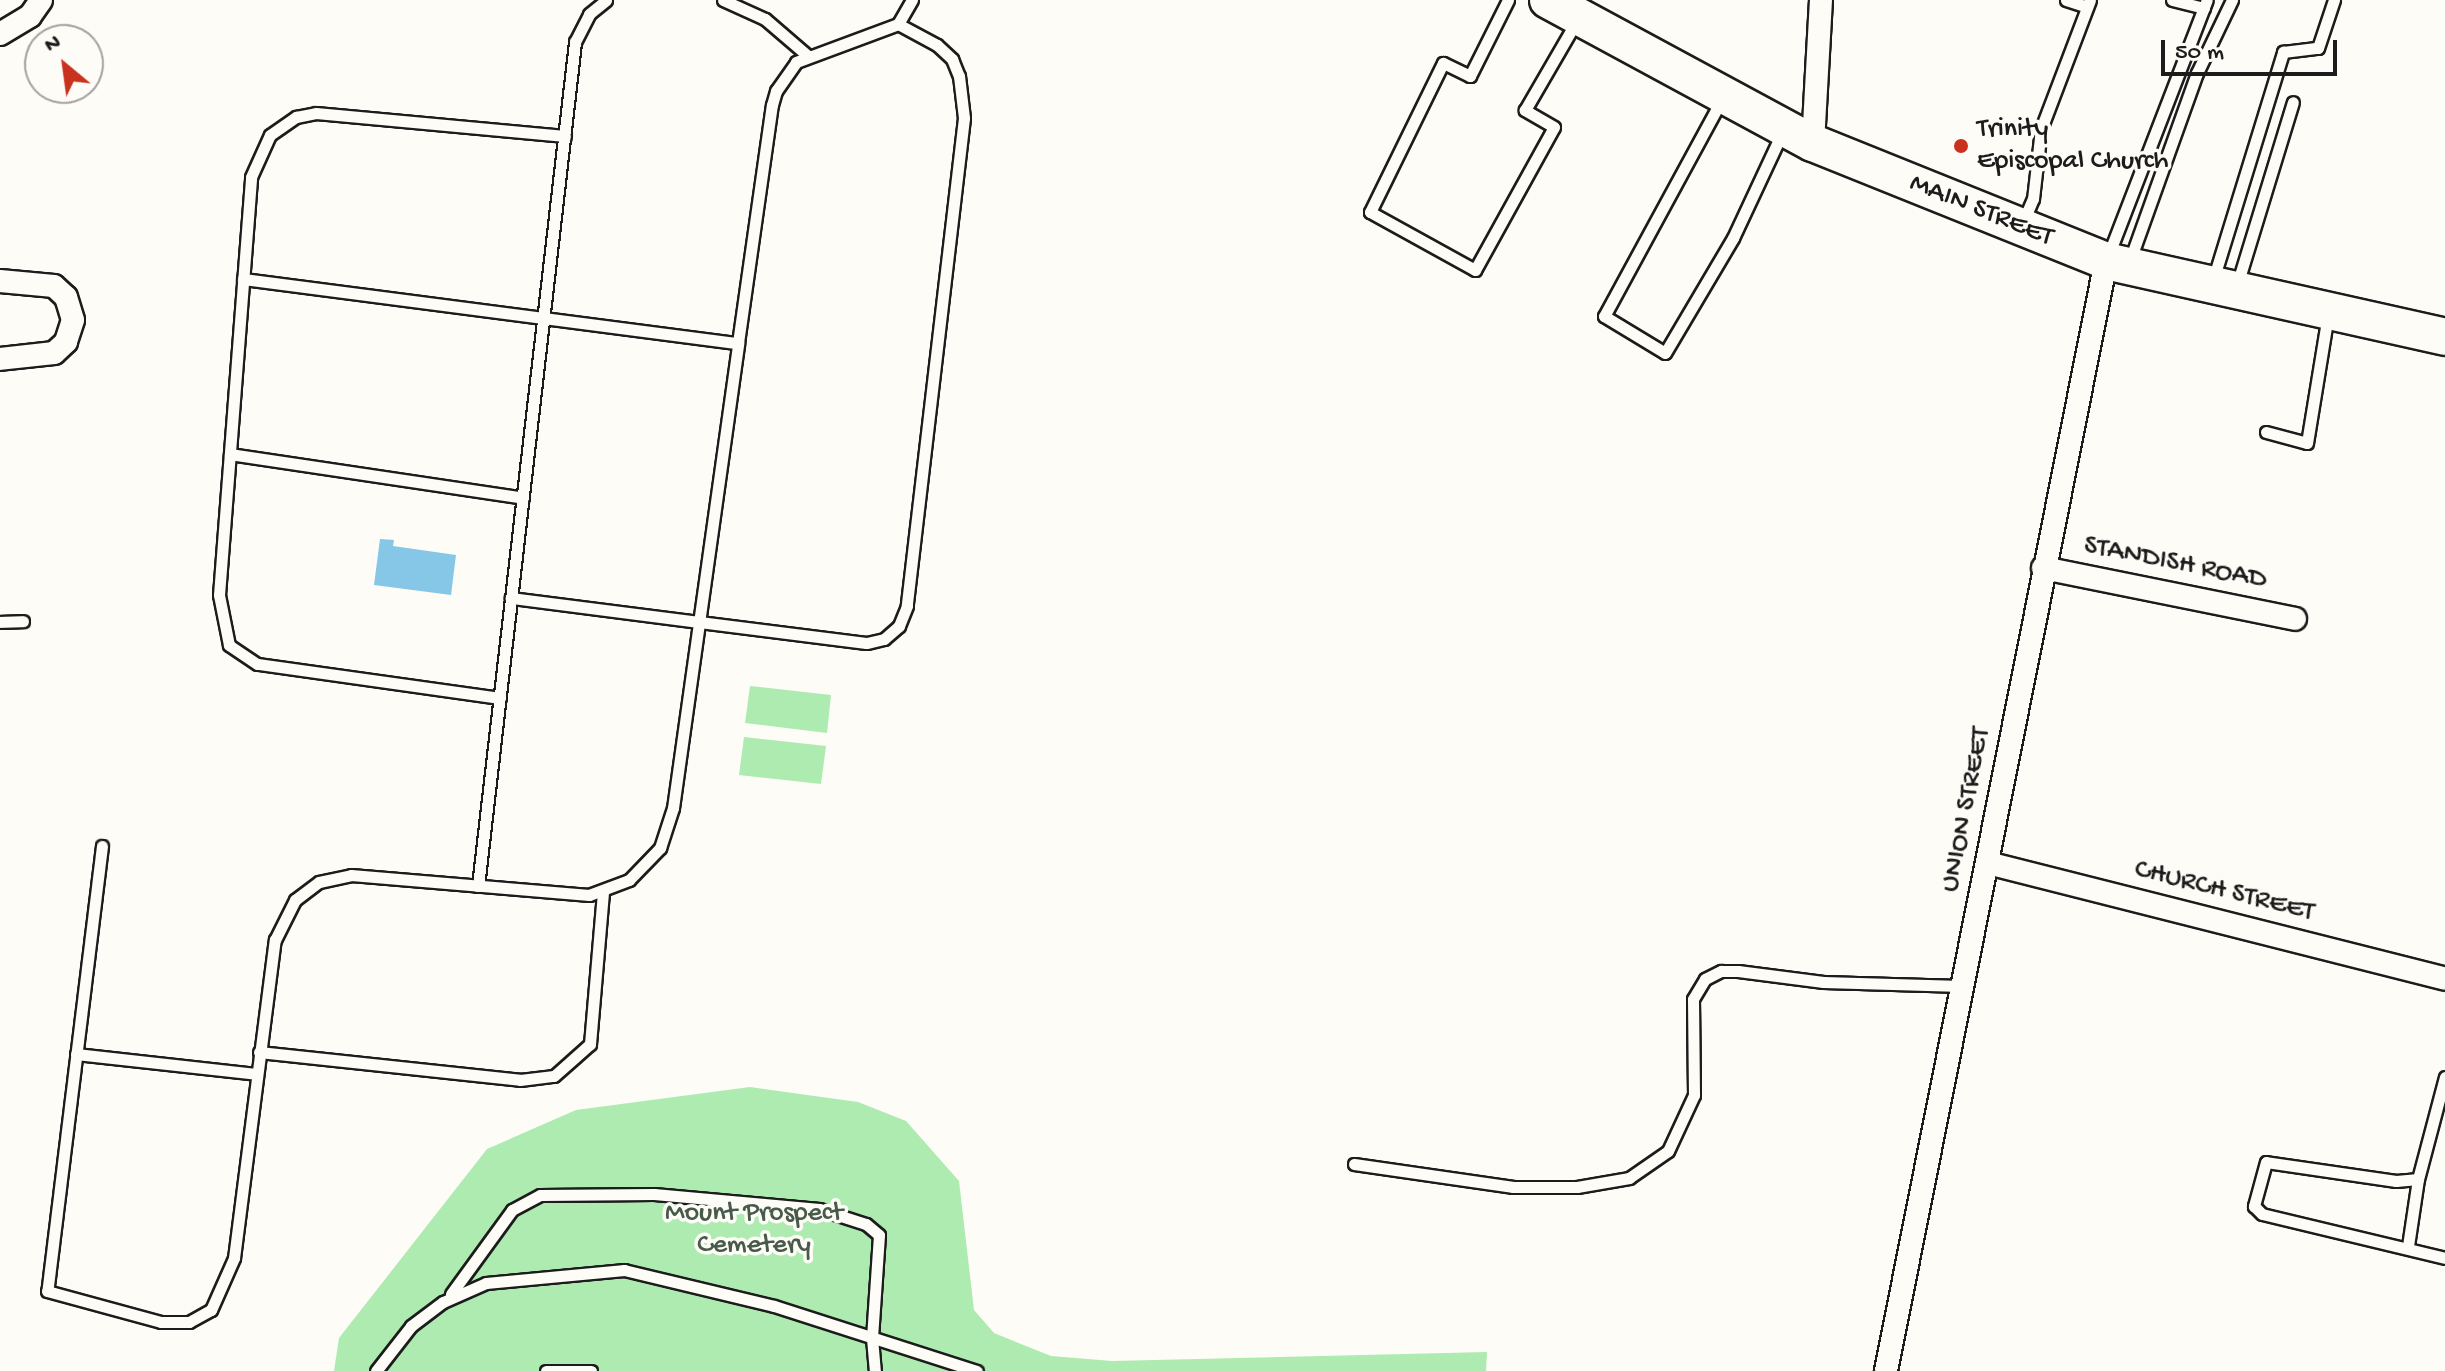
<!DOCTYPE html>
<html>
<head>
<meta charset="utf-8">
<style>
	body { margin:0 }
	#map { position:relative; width:2445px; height:1371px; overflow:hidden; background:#fdfcf7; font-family:"Gochi Hand",sans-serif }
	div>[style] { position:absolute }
	.green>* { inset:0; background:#adebb1 }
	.water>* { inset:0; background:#86c6e7 }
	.roads { filter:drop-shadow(2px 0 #1c1c1c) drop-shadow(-2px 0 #1c1c1c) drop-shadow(0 2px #1c1c1c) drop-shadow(0 -2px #1c1c1c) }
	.lane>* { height:11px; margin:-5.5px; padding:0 5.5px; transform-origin:5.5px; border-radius:5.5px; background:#fdfcf7 }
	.street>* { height:22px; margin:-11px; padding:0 11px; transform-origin:11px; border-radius:11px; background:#fdfcf7 }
	.primary>* { height:36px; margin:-18px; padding:0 18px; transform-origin:18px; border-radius:18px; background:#fdfcf7 }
	.dots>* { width:22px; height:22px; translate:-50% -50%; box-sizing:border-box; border:4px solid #fdfcf7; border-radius:50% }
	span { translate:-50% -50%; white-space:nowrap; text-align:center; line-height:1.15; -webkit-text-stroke:7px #fdfcf7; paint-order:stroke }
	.poi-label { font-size:28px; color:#1c1c1c }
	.left { translate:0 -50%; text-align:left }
	.street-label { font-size:28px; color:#1c1c1c }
	.park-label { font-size:28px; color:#485a49 }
	.north { position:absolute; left:24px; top:24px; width:80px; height:80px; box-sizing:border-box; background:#fdfcf7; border:2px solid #a3a29f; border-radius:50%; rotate:331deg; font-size:22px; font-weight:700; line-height:32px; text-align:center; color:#1c1c1c }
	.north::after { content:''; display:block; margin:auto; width:28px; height:36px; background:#c8321e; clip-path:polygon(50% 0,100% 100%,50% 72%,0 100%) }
	.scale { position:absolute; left:2161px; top:40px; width:176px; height:36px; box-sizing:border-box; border:4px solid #1c1c1c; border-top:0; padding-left:10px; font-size:24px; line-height:28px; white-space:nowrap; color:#1c1c1c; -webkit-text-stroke:6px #fdfcf7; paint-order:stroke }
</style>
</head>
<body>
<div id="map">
	<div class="green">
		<i style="clip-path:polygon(750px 686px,831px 695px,827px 733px,745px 723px)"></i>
		<i style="clip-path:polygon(744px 737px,826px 746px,821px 784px,739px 775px)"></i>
		<i style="clip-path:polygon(750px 1087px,858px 1102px,906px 1121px,959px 1181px,974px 1310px,994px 1333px,1051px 1356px,1112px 1361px,1487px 1352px,1486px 1371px,334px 1371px,339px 1338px,487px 1149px,576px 1110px)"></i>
	</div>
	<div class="water">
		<i style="clip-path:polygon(380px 539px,394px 540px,393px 546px,456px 555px,451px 595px,374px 585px)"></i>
	</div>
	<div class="roads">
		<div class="lane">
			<i style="left:723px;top:0;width:46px;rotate:24.3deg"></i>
			<i style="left:765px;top:19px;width:57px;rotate:40.7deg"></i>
			<i style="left:1508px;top:0;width:85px;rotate:116.6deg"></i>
			<i style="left:1470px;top:76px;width:30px;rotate:-154deg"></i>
			<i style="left:1443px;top:63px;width:166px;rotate:116.1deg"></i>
			<i style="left:1370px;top:212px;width:120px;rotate:28.9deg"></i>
			<i style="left:1475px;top:270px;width:163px;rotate:-61.1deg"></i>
			<i style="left:1554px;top:127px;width:34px;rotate:-150deg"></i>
			<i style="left:1525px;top:110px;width:102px;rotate:-59.9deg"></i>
			<i style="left:2066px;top:0;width:22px;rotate:18deg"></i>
			<i style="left:2172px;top:0;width:33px;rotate:14deg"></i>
			<i style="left:898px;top:24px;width:28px;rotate:-60deg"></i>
			<i style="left:1722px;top:99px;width:247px;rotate:118.5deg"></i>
			<i style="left:1604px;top:316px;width:71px;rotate:31.2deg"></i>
			<i style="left:1665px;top:353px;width:134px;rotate:-59.4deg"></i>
			<i style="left:1733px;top:238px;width:118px;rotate:-65deg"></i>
			<i style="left:2023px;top:222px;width:25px;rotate:-67deg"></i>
			<i style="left:2033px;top:199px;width:70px;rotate:-83.5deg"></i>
			<i style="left:2041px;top:129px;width:138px;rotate:-69.2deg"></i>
			<i style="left:2108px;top:256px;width:274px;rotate:-68.9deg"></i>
			<i style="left:2130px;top:260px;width:199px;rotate:-70.3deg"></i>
			<i style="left:2197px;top:73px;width:81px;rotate:-64.4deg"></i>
			<i style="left:243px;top:279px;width:499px;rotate:7.4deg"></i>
			<i style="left:2213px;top:280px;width:239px;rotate:-72.9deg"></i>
			<i style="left:2283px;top:52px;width:35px;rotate:-7deg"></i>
			<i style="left:2318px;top:48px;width:51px;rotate:-71.6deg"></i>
			<i style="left:2237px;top:285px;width:191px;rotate:-73deg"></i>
			<i style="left:2266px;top:432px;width:42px;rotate:15deg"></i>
			<i style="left:2307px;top:443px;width:130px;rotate:-80.7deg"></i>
			<i style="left:230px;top:454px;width:296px;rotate:8.5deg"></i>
			<i style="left:0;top:622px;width:23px;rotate:-2deg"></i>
			<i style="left:500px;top:698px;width:245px;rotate:-172deg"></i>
			<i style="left:257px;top:664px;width:34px;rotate:-146deg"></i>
			<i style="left:229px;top:645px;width:51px;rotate:-101.3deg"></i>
			<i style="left:219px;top:595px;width:419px;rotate:-85.6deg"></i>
			<i style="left:251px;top:177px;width:46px;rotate:-65.7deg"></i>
			<i style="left:270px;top:135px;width:32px;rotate:-35deg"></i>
			<i style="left:296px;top:117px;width:20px;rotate:-11deg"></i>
			<i style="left:316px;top:113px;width:250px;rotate:5.3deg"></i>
			<i style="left:102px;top:846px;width:448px;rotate:97deg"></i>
			<i style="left:47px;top:1291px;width:118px;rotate:15.2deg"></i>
			<i style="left:161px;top:1322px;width:28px"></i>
			<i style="left:189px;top:1322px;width:25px;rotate:-29deg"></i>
			<i style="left:211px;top:1310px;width:57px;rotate:-66.1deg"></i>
			<i style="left:234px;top:1258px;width:321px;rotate:-82.7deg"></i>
			<i style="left:275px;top:940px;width:45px;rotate:-63.4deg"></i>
			<i style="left:295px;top:900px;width:30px;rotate:-37deg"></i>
			<i style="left:319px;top:882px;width:33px;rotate:-12deg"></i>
			<i style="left:351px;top:875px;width:239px;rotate:4.8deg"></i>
			<i style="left:589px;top:895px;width:43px;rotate:-20.6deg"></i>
			<i style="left:629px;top:880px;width:45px;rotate:-45.9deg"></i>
			<i style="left:660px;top:848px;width:42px;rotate:-72deg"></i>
			<i style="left:673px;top:808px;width:470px;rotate:-82deg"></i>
			<i style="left:738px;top:343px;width:240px;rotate:-81.9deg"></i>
			<i style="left:772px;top:105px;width:15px;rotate:-74deg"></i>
			<i style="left:776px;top:91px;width:35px;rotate:-55deg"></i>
			<i style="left:796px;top:62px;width:109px;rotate:-20.4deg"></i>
			<i style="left:898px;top:24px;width:44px;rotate:28.3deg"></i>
			<i style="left:937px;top:45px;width:21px;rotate:43deg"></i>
			<i style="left:952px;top:59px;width:18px;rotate:68deg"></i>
			<i style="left:959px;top:76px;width:42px;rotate:83.2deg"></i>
			<i style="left:964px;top:118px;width:491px;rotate:96.7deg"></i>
			<i style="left:907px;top:606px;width:22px;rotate:112deg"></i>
			<i style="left:899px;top:626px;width:20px;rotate:139deg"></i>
			<i style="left:884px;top:639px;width:18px;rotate:167deg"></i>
			<i style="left:866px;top:643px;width:168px;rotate:-172.8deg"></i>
			<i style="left:699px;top:622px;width:190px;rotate:-172.7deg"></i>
			<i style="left:478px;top:886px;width:850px;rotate:-83.44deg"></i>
			<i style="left:575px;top:42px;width:31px;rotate:-63deg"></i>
			<i style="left:589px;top:14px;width:22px;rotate:-39deg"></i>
			<i style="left:259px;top:1052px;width:262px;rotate:6.1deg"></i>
			<i style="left:520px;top:1080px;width:34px;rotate:-7deg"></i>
			<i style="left:554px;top:1076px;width:48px;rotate:-41.6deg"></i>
			<i style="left:590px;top:1044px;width:153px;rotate:-85.1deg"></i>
			<i style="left:76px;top:1054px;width:181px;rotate:6.3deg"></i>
			<i style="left:2445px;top:1077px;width:106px;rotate:104.8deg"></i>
			<i style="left:2418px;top:1179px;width:22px;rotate:175deg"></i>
			<i style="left:2396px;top:1181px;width:131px;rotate:-171.7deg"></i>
			<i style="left:2266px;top:1162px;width:46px;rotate:105.3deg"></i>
			<i style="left:2254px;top:1206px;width:11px;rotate:45deg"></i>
			<i style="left:2262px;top:1214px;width:188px;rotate:13.5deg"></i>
			<i style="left:1354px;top:1164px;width:161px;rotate:8.2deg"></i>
			<i style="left:1513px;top:1187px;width:64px"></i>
			<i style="left:1577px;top:1187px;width:53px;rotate:-9.8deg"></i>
			<i style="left:1629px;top:1178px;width:47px;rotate:-34.7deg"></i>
			<i style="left:1668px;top:1151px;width:62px;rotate:-65.1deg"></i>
			<i style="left:1694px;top:1095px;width:96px;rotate:-90.6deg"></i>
			<i style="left:1693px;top:999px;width:23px;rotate:-59deg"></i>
			<i style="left:1705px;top:979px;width:18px;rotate:-27deg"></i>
			<i style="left:1721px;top:971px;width:17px"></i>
			<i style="left:1738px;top:971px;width:86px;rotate:7.4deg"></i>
			<i style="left:1823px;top:982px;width:139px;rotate:1.6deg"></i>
			<i style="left:2408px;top:1246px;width:68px;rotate:-81.5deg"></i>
			<i style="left:451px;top:1294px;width:104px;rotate:-54deg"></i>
			<i style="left:512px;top:1210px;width:32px;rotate:-28deg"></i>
			<i style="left:540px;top:1195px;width:114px;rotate:-0.5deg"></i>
			<i style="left:654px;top:1194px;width:166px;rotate:5.2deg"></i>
			<i style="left:819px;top:1209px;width:49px;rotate:17.7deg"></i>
			<i style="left:866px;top:1224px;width:17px;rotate:40deg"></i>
			<i style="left:879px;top:1235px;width:103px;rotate:93.9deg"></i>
			<i style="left:872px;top:1338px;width:33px;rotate:85deg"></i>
			<i style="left:376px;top:1371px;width:57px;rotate:-52.1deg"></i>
			<i style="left:411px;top:1326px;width:40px;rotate:-37deg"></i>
			<i style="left:443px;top:1302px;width:47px;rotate:-23.8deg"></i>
			<i style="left:486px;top:1283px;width:139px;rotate:-5.4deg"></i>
			<i style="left:624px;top:1270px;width:154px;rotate:13.5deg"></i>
			<i style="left:774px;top:1306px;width:213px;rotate:17.8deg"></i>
			<i style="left:546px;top:1371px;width:45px"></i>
		</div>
		<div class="street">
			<i style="left:0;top:34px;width:35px;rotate:-31deg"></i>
			<i style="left:30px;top:16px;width:19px;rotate:-55deg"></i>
			<i style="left:1813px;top:143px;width:143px;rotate:-86.8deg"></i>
			<i style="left:0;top:281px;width:54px;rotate:5.3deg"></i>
			<i style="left:54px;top:286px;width:16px;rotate:43deg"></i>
			<i style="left:66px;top:297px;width:24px;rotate:73deg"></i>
			<i style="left:73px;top:320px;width:23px;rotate:108deg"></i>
			<i style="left:66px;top:342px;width:16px;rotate:137deg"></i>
			<i style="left:54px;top:353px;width:54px;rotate:173.7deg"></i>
			<i style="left:2043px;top:568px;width:257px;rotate:11.4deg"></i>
			<i style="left:1988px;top:863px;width:471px;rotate:14.2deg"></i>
			<i style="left:1886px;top:1371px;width:1132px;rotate:-78.79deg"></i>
		</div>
		<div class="primary">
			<i style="left:1548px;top:0;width:301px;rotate:28.4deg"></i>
			<i style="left:1813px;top:143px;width:316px;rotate:21.9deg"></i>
			<i style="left:2106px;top:261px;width:347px;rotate:12.6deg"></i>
		</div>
	</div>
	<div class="dots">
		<i style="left:1961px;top:146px;background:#c8321e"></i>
	</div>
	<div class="poi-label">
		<span class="left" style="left:1977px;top:146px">Trinity<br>Episcopal Church</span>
	</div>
	<div class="street-label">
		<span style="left:1981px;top:211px;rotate:22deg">MAIN STREET</span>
		<span style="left:2175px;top:564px;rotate:11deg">STANDISH ROAD</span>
		<span style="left:1967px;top:810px;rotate:-79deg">UNION STREET</span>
		<span style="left:2224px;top:892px;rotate:14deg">CHURCH STREET</span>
	</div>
	<div class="park-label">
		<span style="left:754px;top:1230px">Mount Prospect<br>Cemetery</span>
	</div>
	<div class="north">N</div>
	<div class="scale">50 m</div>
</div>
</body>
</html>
